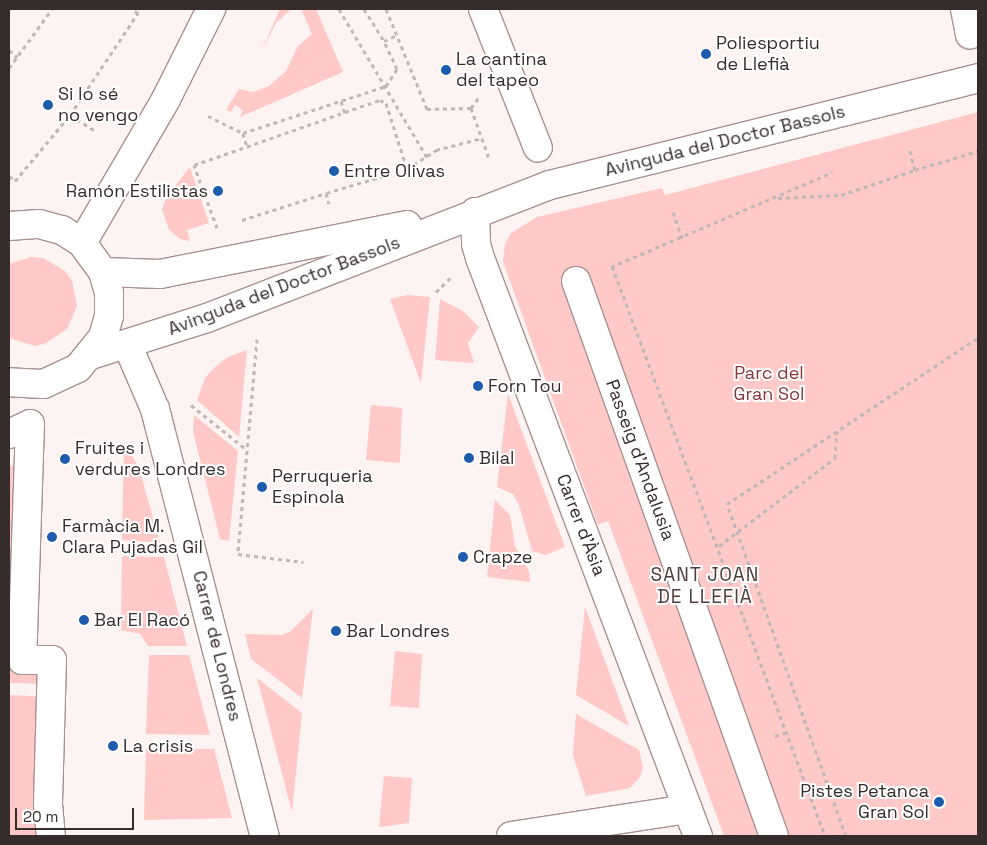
<!DOCTYPE html>
<html>
<head>
<meta charset="utf-8">
<style>
	body { margin:0 }
	#map { position:relative; width:987px; height:845px; overflow:hidden; background:#fdf3f2; font-family:"Space Grotesk",sans-serif }
	div>[style] { position:absolute }
	.green>* { inset:0; background:#ffc9c8 }
	.path>* { height:3px; margin-top:-1.5px; transform-origin:0; background:repeating-linear-gradient(90deg,#c0b7b6 0 4px,transparent 0 8px) }
	.roads { filter:drop-shadow(1px 0 #a89190) drop-shadow(-1px 0 #a89190) drop-shadow(0 1px #a89190) drop-shadow(0 -1px #a89190) }
	.pedestrian>* { height:28px; margin:-14px; padding:0 14px; transform-origin:14px; border-radius:14px; background:#fff }
	.minor>* { height:28px; margin:-14px; padding:0 14px; transform-origin:14px; border-radius:14px; background:#fff }
	.dots>* { width:14px; height:14px; translate:-50% -50%; box-sizing:border-box; border:2px solid #fff; border-radius:50% }
	span { translate:-50% -50%; white-space:nowrap; text-align:center; line-height:1.15; -webkit-text-stroke:4px #fff; paint-order:stroke }
	.poi-label { font-size:18px; color:#352c2b }
	.left { translate:0 -50%; text-align:left }
	.right { translate:-100% -50%; text-align:right }
	.street-label { font-size:18px; color:#352c2b }
	.park-label { font-size:18px; color:#86373a }
	.neighbourhood-label { font-size:19px; color:#503d3d; letter-spacing:1px }
	.frame { position:absolute; inset:0; border:10px solid #352c2b; pointer-events:none }
	.scale { position:absolute; left:15px; top:808px; width:119px; height:22px; box-sizing:border-box; border:2px solid #352c2b; border-top:0; padding-left:6px; font-size:15px; line-height:18px; white-space:nowrap; color:#352c2b; -webkit-text-stroke:4px #fff; paint-order:stroke }
</style>
</head>
<body>
<div id="map">
	<div class="green">
		<i style="clip-path:polygon(280px 9px,291px 9px,276px 23px,261px 52px)"></i>
		<i style="clip-path:polygon(301px 9px,316px 9px,343px 72px,240px 117px,243px 110px,235px 105px,231px 112px,226px 110px,239px 89px,253px 92px,269px 86px,286px 71px,298px 46px,312px 34px)"></i>
		<i style="clip-path:polygon(978px 112px,978px 836px,724px 836px,608px 521px,598px 525px,503px 262px,505px 244px,511px 233px,537px 217px,662px 188px,665px 195px)"></i>
		<i style="clip-path:polygon(190px 167px,209px 223px,187px 230px,190px 241px,180px 239px,169px 230px,162px 209px,167px 196px)"></i>
		<i style="clip-path:polygon(31px 257px,43px 258px,65px 271px,72px 281px,77px 306px,67px 329px,46px 343px,35px 346px,9px 338px,9px 264px)"></i>
		<i style="clip-path:polygon(407px 295px,430px 297px,421px 383px,390px 299px)"></i>
		<i style="clip-path:polygon(440px 299px,463px 311px,479px 327px,468px 343px,474px 363px,435px 360px)"></i>
		<i style="clip-path:polygon(247px 350px,239px 437px,197px 400px,205px 378px,213px 369px,226px 358px)"></i>
		<i style="clip-path:polygon(508px 394px,565px 547px,546px 555px,532px 551px,519px 505px,513px 494px,497px 487px)"></i>
		<i style="clip-path:polygon(371px 405px,402px 408px,400px 463px,366px 460px)"></i>
		<i style="clip-path:polygon(194px 415px,238px 451px,229px 541px,220px 539px,193px 432px)"></i>
		<i style="clip-path:polygon(124px 450px,130px 452px,139px 468px,160px 543px,122px 540px)"></i>
		<i style="clip-path:polygon(9px 466px,28px 467px,22px 659px,51px 684px,9px 683px)"></i>
		<i style="clip-path:polygon(495px 500px,510px 515px,515px 546px,529px 571px,530px 582px,487px 577px)"></i>
		<i style="clip-path:polygon(122px 556px,164px 557px,187px 646px,148px 646px,140px 634px,121px 630px)"></i>
		<i style="clip-path:polygon(585px 607px,629px 726px,576px 695px)"></i>
		<i style="clip-path:polygon(313px 609px,302px 698px,251px 659px,245px 634px,281px 635px,290px 632px)"></i>
		<i style="clip-path:polygon(395px 651px,422px 654px,419px 708px,390px 706px)"></i>
		<i style="clip-path:polygon(149px 655px,189px 655px,210px 735px,146px 734px)"></i>
		<i style="clip-path:polygon(257px 678px,302px 713px,292px 812px)"></i>
		<i style="clip-path:polygon(9px 695px,50px 697px,51px 836px,9px 836px)"></i>
		<i style="clip-path:polygon(576px 714px,639px 750px,643px 768px,640px 777px,630px 788px,586px 796px,573px 755px)"></i>
		<i style="clip-path:polygon(146px 749px,214px 749px,232px 818px,144px 820px)"></i>
		<i style="clip-path:polygon(384px 776px,412px 778px,409px 823px,379px 827px)"></i>
	</div>
	<div class="path">
		<i style="left:339px;top:9px;width:172px;rotate:59.3deg"></i>
		<i style="left:364px;top:9px;width:38px;rotate:58deg"></i>
		<i style="left:386px;top:9px;width:108px;rotate:67.7deg"></i>
		<i style="left:427px;top:109px;width:44px;rotate:-1.3deg"></i>
		<i style="left:471px;top:108px;width:56px;rotate:70.3deg"></i>
		<i style="left:9px;top:50px;width:11px;rotate:41deg"></i>
		<i style="left:9px;top:68px;width:73px;rotate:-53.9deg"></i>
		<i style="left:341px;top:101px;width:13px;rotate:72deg"></i>
		<i style="left:471px;top:108px;width:15px;rotate:-53deg"></i>
		<i style="left:70px;top:115px;width:31px;rotate:32deg"></i>
		<i style="left:208px;top:116px;width:39px;rotate:26deg"></i>
		<i style="left:243px;top:133px;width:151px;rotate:-18.2deg"></i>
		<i style="left:386px;top:86px;width:20px;rotate:-57deg"></i>
		<i style="left:397px;top:69px;width:31px;rotate:-115deg"></i>
		<i style="left:384px;top:41px;width:14px;rotate:-25deg"></i>
		<i style="left:243px;top:133px;width:15px;rotate:74deg"></i>
		<i style="left:407px;top:169px;width:35px;rotate:-33deg"></i>
		<i style="left:436px;top:150px;width:48px;rotate:-14.6deg"></i>
		<i style="left:915px;top:170px;width:66px;rotate:-16.8deg"></i>
		<i style="left:9px;top:176px;width:8px;rotate:40deg"></i>
		<i style="left:15px;top:181px;width:86px;rotate:-50.2deg"></i>
		<i style="left:70px;top:115px;width:123px;rotate:-56.3deg"></i>
		<i style="left:138px;top:13px;width:8px;rotate:-150deg"></i>
		<i style="left:778px;top:198px;width:63px;rotate:-2.7deg"></i>
		<i style="left:841px;top:195px;width:78px;rotate:-18.7deg"></i>
		<i style="left:915px;top:170px;width:20px;rotate:-105deg"></i>
		<i style="left:673px;top:212px;width:28px;rotate:71deg"></i>
		<i style="left:242px;top:220px;width:88px;rotate:-17.8deg"></i>
		<i style="left:326px;top:193px;width:11px;rotate:75deg"></i>
		<i style="left:217px;top:228px;width:67px;rotate:-110.1deg"></i>
		<i style="left:194px;top:165px;width:197px;rotate:-19.3deg"></i>
		<i style="left:380px;top:100px;width:7px;rotate:27deg"></i>
		<i style="left:386px;top:103px;width:69px;rotate:72.3deg"></i>
		<i style="left:407px;top:169px;width:84px;rotate:163.5deg"></i>
		<i style="left:612px;top:266px;width:608px;rotate:69.51deg"></i>
		<i style="left:611px;top:267px;width:241px;rotate:-23.2deg"></i>
		<i style="left:436px;top:292px;width:20px;rotate:-45deg"></i>
		<i style="left:257px;top:339px;width:216px;rotate:95.1deg"></i>
		<i style="left:238px;top:554px;width:66px;rotate:6.9deg"></i>
		<i style="left:191px;top:405px;width:70px;rotate:38.7deg"></i>
		<i style="left:719px;top:546px;width:146px;rotate:-37.2deg"></i>
		<i style="left:835px;top:458px;width:27px;rotate:-86deg"></i>
		<i style="left:775px;top:736px;width:14px;rotate:-17deg"></i>
		<i style="left:846px;top:836px;width:353px;rotate:-109.7deg"></i>
		<i style="left:727px;top:504px;width:301px;rotate:-33.5deg"></i>
	</div>
	<div class="roads">
		<div class="pedestrian">
			<i style="left:483px;top:9px;width:149px;rotate:68.4deg"></i>
			<i style="left:965px;top:9px;width:26px;rotate:79deg"></i>
			<i style="left:576px;top:281px;width:589px;rotate:70.37deg"></i>
			<i style="left:9px;top:434px;width:23px;rotate:-25deg"></i>
			<i style="left:30px;top:424px;width:236px;rotate:91.9deg"></i>
			<i style="left:22px;top:660px;width:30px"></i>
			<i style="left:52px;top:660px;width:144px;rotate:91.6deg"></i>
			<i style="left:48px;top:804px;width:32px;rotate:85deg"></i>
		</div>
		<div class="minor">
			<i style="left:475px;top:212px;width:32px;rotate:88deg"></i>
			<i style="left:476px;top:244px;width:15px;rotate:74deg"></i>
			<i style="left:480px;top:258px;width:618px;rotate:69.34deg"></i>
			<i style="left:9px;top:226px;width:30px;rotate:-4deg"></i>
			<i style="left:39px;top:224px;width:24px;rotate:15deg"></i>
			<i style="left:62px;top:230px;width:24px;rotate:33deg"></i>
			<i style="left:82px;top:243px;width:36px;rotate:54deg"></i>
			<i style="left:103px;top:272px;width:22px;rotate:74deg"></i>
			<i style="left:109px;top:293px;width:23px;rotate:90deg"></i>
			<i style="left:109px;top:316px;width:22px;rotate:106deg"></i>
			<i style="left:103px;top:337px;width:40px;rotate:129deg"></i>
			<i style="left:78px;top:368px;width:38px;rotate:155deg"></i>
			<i style="left:43px;top:384px;width:34px;rotate:-177deg"></i>
			<i style="left:82px;top:243px;width:167px;rotate:-59.7deg"></i>
			<i style="left:166px;top:99px;width:101px;rotate:-63.4deg"></i>
			<i style="left:103px;top:272px;width:57px;rotate:2deg"></i>
			<i style="left:160px;top:274px;width:252px;rotate:-11.2deg"></i>
			<i style="left:127px;top:344px;width:71px;rotate:66.7deg"></i>
			<i style="left:155px;top:409px;width:441px;rotate:75.6deg"></i>
			<i style="left:91px;top:355px;width:122px;rotate:-17.7deg"></i>
			<i style="left:207px;top:318px;width:368px;rotate:-21.2deg"></i>
			<i style="left:550px;top:185px;width:441px;rotate:-14deg"></i>
			<i style="left:511px;top:836px;width:179px;rotate:-8.7deg"></i>
		</div>
	</div>
	<div class="dots">
		<i style="left:706px;top:54px;background:#1d5bac"></i>
		<i style="left:446px;top:70px;background:#1d5bac"></i>
		<i style="left:48px;top:105px;background:#1d5bac"></i>
		<i style="left:334px;top:171px;background:#1d5bac"></i>
		<i style="left:218px;top:191px;background:#1d5bac"></i>
		<i style="left:478px;top:386px;background:#1d5bac"></i>
		<i style="left:469px;top:458px;background:#1d5bac"></i>
		<i style="left:65px;top:459px;background:#1d5bac"></i>
		<i style="left:262px;top:487px;background:#1d5bac"></i>
		<i style="left:52px;top:537px;background:#1d5bac"></i>
		<i style="left:463px;top:557px;background:#1d5bac"></i>
		<i style="left:84px;top:620px;background:#1d5bac"></i>
		<i style="left:336px;top:631px;background:#1d5bac"></i>
		<i style="left:113px;top:746px;background:#1d5bac"></i>
		<i style="left:939px;top:802px;background:#1d5bac"></i>
	</div>
	<div class="poi-label">
		<span class="left" style="left:716px;top:54px">Poliesportiu<br>de Llefià</span>
		<span class="left" style="left:456px;top:70px">La cantina<br>del tapeo</span>
		<span class="left" style="left:58px;top:105px">Si lo sé<br>no vengo</span>
		<span class="left" style="left:344px;top:171px">Entre Olivas</span>
		<span class="right" style="left:208px;top:191px">Ramón Estilistas</span>
		<span class="left" style="left:488px;top:386px">Forn Tou</span>
		<span class="left" style="left:75px;top:459px">Fruites i<br>verdures Londres</span>
		<span class="left" style="left:479px;top:458px">Bilal</span>
		<span class="left" style="left:272px;top:487px">Perruqueria<br>Espinola</span>
		<span class="left" style="left:62px;top:537px">Farmàcia M.<br>Clara Pujadas Gil</span>
		<span class="left" style="left:473px;top:557px">Crapze</span>
		<span class="left" style="left:94px;top:620px">Bar El Racó</span>
		<span class="left" style="left:346px;top:631px">Bar Londres</span>
		<span class="left" style="left:123px;top:746px">La crisis</span>
		<span class="right" style="left:929px;top:802px">Pistes Petanca<br>Gran Sol</span>
	</div>
	<div class="street-label">
		<span style="left:725px;top:141px;rotate:-14deg">Avinguda del Doctor Bassols</span>
		<span style="left:284px;top:286px;rotate:-21deg">Avinguda del Doctor Bassols</span>
		<span style="left:640px;top:460px;rotate:70deg">Passeig d'Andalusia</span>
		<span style="left:581px;top:525px;rotate:69deg">Carrer d'Àsia</span>
		<span style="left:217px;top:646px;rotate:76deg">Carrer de Londres</span>
	</div>
	<div class="park-label">
		<span style="left:769px;top:384px">Parc del<br>Gran Sol</span>
	</div>
	<div class="neighbourhood-label">
		<span style="left:705px;top:586px">SANT JOAN<br>DE LLEFIÀ</span>
	</div>
	<div class="frame"></div>
	<div class="scale">20 m</div>
</div>
</body>
</html>
